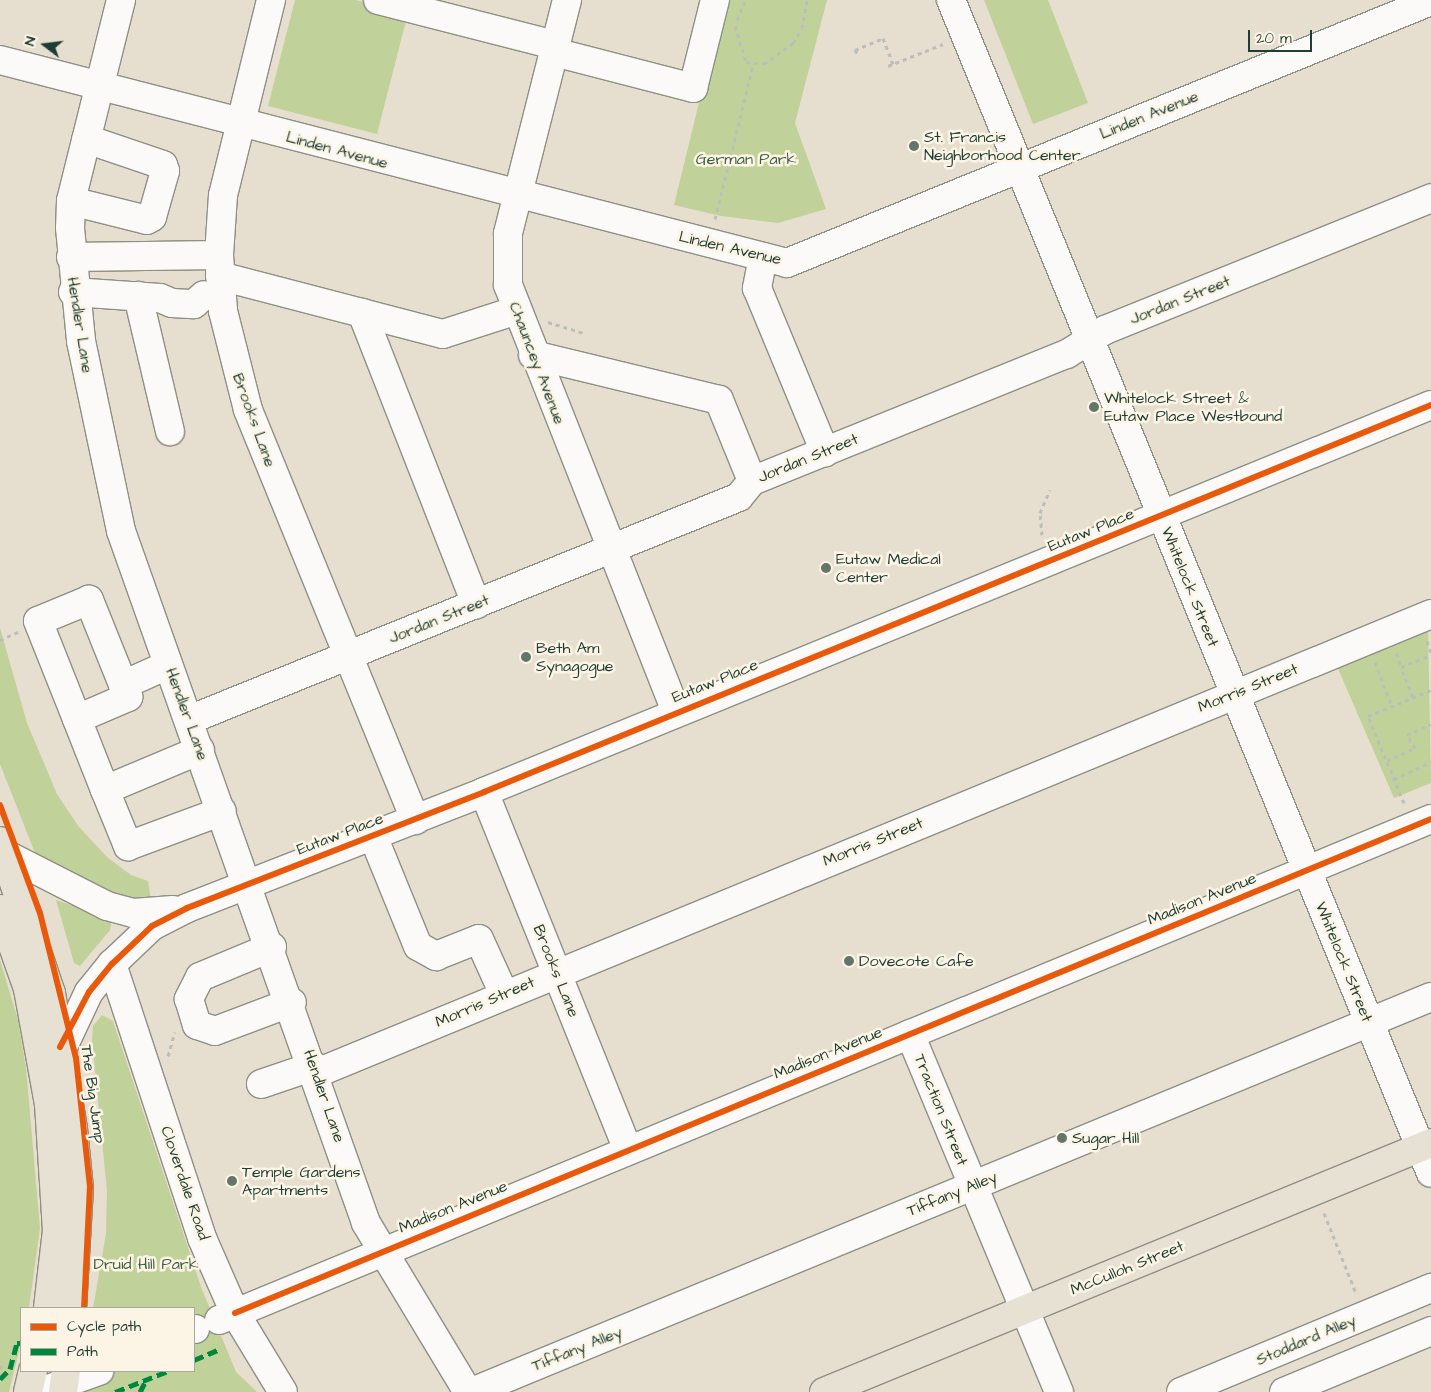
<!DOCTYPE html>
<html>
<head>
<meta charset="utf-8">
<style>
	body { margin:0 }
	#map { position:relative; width:1431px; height:1392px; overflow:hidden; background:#e6dece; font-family:"Architects Daughter",sans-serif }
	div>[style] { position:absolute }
	.green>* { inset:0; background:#c1d19a }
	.path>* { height:3px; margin-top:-1.5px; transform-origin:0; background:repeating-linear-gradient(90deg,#bcbeba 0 4px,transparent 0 8px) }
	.roads { filter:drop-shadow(1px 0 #8e8f85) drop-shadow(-1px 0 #8e8f85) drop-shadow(0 1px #8e8f85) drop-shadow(0 -1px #8e8f85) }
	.minor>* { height:28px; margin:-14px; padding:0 14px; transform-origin:14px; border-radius:14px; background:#fbfaf8 }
	.major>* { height:28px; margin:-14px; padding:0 14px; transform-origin:14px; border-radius:14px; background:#e7e1d3 }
	.quiet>* { height:5px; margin-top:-2.5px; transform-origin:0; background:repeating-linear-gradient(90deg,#00873e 0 10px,transparent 0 15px) }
	.cycleway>* { height:6px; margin:-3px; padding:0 3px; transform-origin:3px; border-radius:3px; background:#e8590c }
	.dots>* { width:14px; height:14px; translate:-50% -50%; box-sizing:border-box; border:2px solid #fcf5e5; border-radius:50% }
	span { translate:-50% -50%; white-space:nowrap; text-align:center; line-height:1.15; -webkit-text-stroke:5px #fcf5e5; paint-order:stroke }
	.street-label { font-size:16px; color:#1f3d34 }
	.poi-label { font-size:16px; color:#1f3d34 }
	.left { translate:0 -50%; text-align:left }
	.park-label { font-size:16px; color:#405f43 }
	.legend { position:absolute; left:20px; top:1307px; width:175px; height:65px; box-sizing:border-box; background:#fcf5e5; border:1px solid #a4ab9e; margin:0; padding:6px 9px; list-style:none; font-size:15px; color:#1f3d34 }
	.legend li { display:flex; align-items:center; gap:10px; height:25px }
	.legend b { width:25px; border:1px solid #a4ab9e }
	.north { position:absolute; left:20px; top:20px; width:50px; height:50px; -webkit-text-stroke:4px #fcf5e5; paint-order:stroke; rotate:285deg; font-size:14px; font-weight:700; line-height:20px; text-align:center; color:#1f3d34 }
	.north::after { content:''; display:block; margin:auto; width:18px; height:22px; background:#1f3d34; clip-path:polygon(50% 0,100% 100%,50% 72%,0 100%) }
	.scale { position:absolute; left:1248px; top:30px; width:64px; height:22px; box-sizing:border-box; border:2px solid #1f3d34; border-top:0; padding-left:6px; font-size:15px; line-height:18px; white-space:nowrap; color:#1f3d34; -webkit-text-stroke:4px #fcf5e5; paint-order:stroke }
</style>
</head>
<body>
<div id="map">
	<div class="green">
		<i style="clip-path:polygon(295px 0,355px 0,408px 13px,377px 134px,268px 106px)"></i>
		<i style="clip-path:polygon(724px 0,827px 0,795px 123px,826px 209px,778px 223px,721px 216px,674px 205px)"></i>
		<i style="clip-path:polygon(984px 0,1048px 0,1088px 103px,1033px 124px)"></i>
		<i style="clip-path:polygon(1428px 626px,1431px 783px,1394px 798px,1336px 664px)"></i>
		<i style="clip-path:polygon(0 628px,27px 723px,57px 794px,79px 827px,108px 858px,131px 875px,148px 881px,152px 906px,121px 902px,53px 872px,35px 853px,0 764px)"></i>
		<i style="clip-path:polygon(56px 900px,112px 919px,110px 930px,80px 966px,74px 963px)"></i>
		<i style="clip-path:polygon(0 960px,18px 1020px,26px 1068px,40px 1228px,29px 1308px,21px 1308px,21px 1343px,9px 1392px,0 1392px)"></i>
		<i style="clip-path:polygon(102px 1015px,113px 1021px,201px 1287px,236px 1372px,257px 1392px,75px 1392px,79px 1371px,194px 1371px,194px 1308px,93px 1308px,106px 1234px,107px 1191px,92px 1040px,93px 1026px)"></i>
	</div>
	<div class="path">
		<i style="left:737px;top:20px;width:22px;rotate:-68deg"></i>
		<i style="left:735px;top:26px;width:38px;rotate:73deg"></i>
		<i style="left:746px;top:62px;width:18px;rotate:6deg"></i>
		<i style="left:764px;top:64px;width:36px;rotate:-36deg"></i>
		<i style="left:793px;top:43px;width:17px;rotate:-59deg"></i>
		<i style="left:802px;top:28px;width:28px;rotate:-80deg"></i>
		<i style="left:857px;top:53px;width:4px;rotate:-124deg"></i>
		<i style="left:855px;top:50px;width:30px;rotate:-23deg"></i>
		<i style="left:883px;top:38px;width:28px;rotate:69deg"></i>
		<i style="left:888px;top:66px;width:59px;rotate:-21.8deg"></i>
		<i style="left:715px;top:219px;width:158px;rotate:-76.1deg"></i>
		<i style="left:548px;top:322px;width:37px;rotate:17deg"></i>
		<i style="left:1042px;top:535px;width:22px;rotate:-95deg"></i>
		<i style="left:1040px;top:513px;width:25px;rotate:-67deg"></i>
		<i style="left:0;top:640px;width:20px;rotate:-24deg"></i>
		<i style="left:1427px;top:641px;width:12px;rotate:70deg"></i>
		<i style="left:1396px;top:653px;width:15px;rotate:70deg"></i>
		<i style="left:1375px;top:662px;width:47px;rotate:68.9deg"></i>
		<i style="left:1413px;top:697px;width:32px;rotate:-112deg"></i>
		<i style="left:1401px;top:667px;width:32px;rotate:-22deg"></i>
		<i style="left:1387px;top:761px;width:31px;rotate:-25deg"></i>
		<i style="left:1415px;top:748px;width:15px;rotate:-122deg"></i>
		<i style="left:1407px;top:735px;width:26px;rotate:-25deg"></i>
		<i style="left:1394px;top:779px;width:41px;rotate:-24.7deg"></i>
		<i style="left:1404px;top:803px;width:94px;rotate:-112.5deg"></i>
		<i style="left:1368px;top:716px;width:68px;rotate:-22.4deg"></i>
		<i style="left:168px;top:1056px;width:25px;rotate:-74deg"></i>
		<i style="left:1324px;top:1213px;width:86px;rotate:68.2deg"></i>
		<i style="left:0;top:1365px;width:12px;rotate:59deg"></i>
	</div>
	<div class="roads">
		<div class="minor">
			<i style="left:121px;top:0;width:207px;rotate:104deg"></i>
			<i style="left:71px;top:201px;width:27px;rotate:92deg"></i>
			<i style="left:70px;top:228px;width:114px;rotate:84.4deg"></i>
			<i style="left:81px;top:341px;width:194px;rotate:78.1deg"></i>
			<i style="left:121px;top:531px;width:734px;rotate:70.5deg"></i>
			<i style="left:366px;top:1223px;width:197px;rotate:58.9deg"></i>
			<i style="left:271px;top:0;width:201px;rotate:103.8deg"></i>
			<i style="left:223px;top:195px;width:60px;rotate:93.8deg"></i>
			<i style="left:219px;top:255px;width:56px;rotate:85.9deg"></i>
			<i style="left:223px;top:311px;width:102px;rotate:75.8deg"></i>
			<i style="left:248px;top:410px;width:443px;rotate:67.8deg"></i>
			<i style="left:378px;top:0;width:183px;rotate:14.3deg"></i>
			<i style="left:567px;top:0;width:241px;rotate:104.2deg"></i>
			<i style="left:508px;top:234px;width:51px;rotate:90deg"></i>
			<i style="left:508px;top:285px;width:459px;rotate:68.5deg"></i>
			<i style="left:951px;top:0;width:1267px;rotate:67.75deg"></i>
			<i style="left:554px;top:52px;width:144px;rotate:14.5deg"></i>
			<i style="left:693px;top:88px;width:91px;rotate:-76deg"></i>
			<i style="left:0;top:60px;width:813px;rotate:14.46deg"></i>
			<i style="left:787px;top:263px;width:695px;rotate:-22.14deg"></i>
			<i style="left:71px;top:201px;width:78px;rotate:14deg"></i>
			<i style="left:147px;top:220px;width:6px;rotate:-31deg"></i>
			<i style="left:152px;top:217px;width:48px;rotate:-74.2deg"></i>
			<i style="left:165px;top:171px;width:6px;rotate:-108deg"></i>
			<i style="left:163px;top:165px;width:81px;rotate:-161.3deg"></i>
			<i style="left:71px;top:257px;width:148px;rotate:-0.8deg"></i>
			<i style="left:763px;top:257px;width:32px;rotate:101deg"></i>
			<i style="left:757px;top:288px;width:178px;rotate:67.5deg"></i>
			<i style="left:220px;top:276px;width:230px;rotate:14.6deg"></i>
			<i style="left:443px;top:334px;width:75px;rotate:-17.9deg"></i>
			<i style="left:73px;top:292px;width:87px;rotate:3.9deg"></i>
			<i style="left:160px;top:298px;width:13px;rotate:23deg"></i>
			<i style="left:172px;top:303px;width:22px;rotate:3deg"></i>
			<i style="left:194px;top:304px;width:13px;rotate:-42deg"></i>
			<i style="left:138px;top:296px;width:139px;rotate:76.7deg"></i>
			<i style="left:362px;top:313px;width:313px;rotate:68.6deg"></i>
			<i style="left:533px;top:355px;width:191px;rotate:13.6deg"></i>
			<i style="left:719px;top:400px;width:87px;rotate:67.8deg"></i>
			<i style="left:123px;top:685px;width:49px;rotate:-24deg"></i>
			<i style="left:77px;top:719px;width:56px;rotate:-23.3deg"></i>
			<i style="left:128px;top:697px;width:105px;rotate:-111.9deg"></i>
			<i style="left:89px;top:600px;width:55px;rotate:157.6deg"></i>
			<i style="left:38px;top:621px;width:105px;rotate:68.3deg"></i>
			<i style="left:77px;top:719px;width:76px;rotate:68.5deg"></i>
			<i style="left:105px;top:790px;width:61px;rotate:67.7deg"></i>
			<i style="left:128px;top:846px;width:100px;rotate:-20.4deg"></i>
			<i style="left:189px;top:720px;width:593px;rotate:-22.07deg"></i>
			<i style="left:739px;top:497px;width:21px;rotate:-51deg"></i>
			<i style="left:752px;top:481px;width:340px;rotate:-22deg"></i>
			<i style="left:1067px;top:354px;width:45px;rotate:-32.3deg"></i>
			<i style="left:1105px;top:330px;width:352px;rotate:-22deg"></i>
			<i style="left:105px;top:790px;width:103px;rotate:-22.8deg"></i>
			<i style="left:484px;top:792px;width:386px;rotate:68.1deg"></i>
			<i style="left:373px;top:836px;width:119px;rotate:67.8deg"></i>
			<i style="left:418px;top:946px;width:21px;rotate:29deg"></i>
			<i style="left:436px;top:956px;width:46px;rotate:-21.6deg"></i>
			<i style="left:479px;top:939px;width:60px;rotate:65.6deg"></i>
			<i style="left:5px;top:854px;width:114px;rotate:27deg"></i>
			<i style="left:107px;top:906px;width:27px;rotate:15deg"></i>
			<i style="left:133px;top:913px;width:40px;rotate:-4.3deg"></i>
			<i style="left:272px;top:947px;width:78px;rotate:157.4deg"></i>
			<i style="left:200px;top:977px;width:25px;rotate:117deg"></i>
			<i style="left:189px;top:999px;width:27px;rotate:73deg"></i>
			<i style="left:197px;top:1025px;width:19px;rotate:18deg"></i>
			<i style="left:215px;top:1031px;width:82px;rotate:-20.6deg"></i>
			<i style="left:112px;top:964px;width:288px;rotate:71.8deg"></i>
			<i style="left:202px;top:1238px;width:82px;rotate:66.3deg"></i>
			<i style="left:235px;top:1313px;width:92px;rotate:58.7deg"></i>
			<i style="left:910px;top:1034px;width:388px;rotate:67.4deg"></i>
			<i style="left:56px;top:1062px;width:77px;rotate:-64.8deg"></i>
			<i style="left:89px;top:992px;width:36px;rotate:-51deg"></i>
			<i style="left:112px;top:964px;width:55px;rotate:-43.5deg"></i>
			<i style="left:152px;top:926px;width:39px;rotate:-27deg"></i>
			<i style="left:187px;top:908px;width:319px;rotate:-21.3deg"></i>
			<i style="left:484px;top:792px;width:1023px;rotate:-22.23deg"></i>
			<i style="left:317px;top:1073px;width:1205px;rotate:-22.39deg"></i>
			<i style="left:261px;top:1084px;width:56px;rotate:-18.8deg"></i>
			<i style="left:219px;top:1320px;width:1311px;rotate:-22.46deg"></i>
			<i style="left:194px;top:1329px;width:1px"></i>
			<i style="left:40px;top:1392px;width:63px;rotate:-19.6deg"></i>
			<i style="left:472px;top:1392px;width:1037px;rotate:-22.39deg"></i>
			<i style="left:1181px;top:1392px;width:271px;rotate:-22.6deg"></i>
			<i style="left:1284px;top:1392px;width:159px;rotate:-22.5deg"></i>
		</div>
		<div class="major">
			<i style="left:0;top:841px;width:160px;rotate:71.5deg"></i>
			<i style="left:51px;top:993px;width:138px;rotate:80.8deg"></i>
			<i style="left:73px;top:1129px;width:59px;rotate:84.2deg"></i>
			<i style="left:79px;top:1188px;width:120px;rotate:93.3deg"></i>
			<i style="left:0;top:909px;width:85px;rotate:70.7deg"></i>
			<i style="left:28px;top:989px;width:117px;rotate:79.7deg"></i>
			<i style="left:49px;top:1104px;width:126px;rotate:86.4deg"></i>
			<i style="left:57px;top:1230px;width:79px;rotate:96.6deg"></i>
			<i style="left:28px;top:1392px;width:22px;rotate:-77deg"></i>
			<i style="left:63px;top:1392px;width:21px;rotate:-82deg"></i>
			<i style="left:824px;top:1392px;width:656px;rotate:-22.3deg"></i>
		</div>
	</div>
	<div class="quiet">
		<i style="left:194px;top:1360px;width:26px;rotate:-23deg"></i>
		<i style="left:0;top:1379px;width:14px;rotate:-45deg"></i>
		<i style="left:10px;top:1369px;width:27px;rotate:-75deg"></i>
		<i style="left:17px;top:1343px;width:4px"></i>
		<i style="left:115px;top:1392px;width:57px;rotate:-21.6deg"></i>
		<i style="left:140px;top:1392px;width:13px;rotate:-63deg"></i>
	</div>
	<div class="cycleway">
		<i style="left:0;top:805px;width:115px;rotate:69.7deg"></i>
		<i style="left:40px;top:913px;width:149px;rotate:76.1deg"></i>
		<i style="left:76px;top:1058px;width:129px;rotate:83.8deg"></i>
		<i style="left:90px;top:1186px;width:122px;rotate:92.8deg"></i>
		<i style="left:60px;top:1047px;width:62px;rotate:-62.2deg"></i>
		<i style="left:89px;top:992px;width:36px;rotate:-51deg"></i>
		<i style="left:112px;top:964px;width:55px;rotate:-43.5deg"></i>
		<i style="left:152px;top:926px;width:39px;rotate:-27deg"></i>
		<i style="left:187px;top:908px;width:319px;rotate:-21.3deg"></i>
		<i style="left:484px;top:792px;width:1023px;rotate:-22.23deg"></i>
		<i style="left:235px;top:1313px;width:1294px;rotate:-22.44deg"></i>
	</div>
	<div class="dots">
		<i style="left:914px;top:146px;background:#65756a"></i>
		<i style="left:1094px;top:407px;background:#65756a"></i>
		<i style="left:826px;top:568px;background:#65756a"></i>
		<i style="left:526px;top:657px;background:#65756a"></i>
		<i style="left:849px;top:961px;background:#65756a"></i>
		<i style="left:1062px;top:1138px;background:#65756a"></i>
		<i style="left:232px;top:1181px;background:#65756a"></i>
	</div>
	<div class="street-label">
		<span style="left:1149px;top:115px;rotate:-22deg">Linden Avenue</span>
		<span style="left:337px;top:150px;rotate:15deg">Linden Avenue</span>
		<span style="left:730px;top:248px;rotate:13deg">Linden Avenue</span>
		<span style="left:1180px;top:300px;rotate:-22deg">Jordan Street</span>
		<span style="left:80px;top:325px;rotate:81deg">Hendler Lane</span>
		<span style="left:537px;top:363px;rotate:69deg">Chauncey Avenue</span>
		<span style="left:254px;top:420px;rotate:70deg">Brooks Lane</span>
		<span style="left:808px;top:458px;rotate:-22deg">Jordan Street</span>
		<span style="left:1091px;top:530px;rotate:-22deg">Eutaw Place</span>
		<span style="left:1190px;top:587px;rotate:68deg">Whitelock Street</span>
		<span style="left:439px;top:619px;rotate:-22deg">Jordan Street</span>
		<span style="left:715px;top:681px;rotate:-22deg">Eutaw Place</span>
		<span style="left:1248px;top:688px;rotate:-22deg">Morris Street</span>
		<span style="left:187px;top:714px;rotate:70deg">Hendler Lane</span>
		<span style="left:340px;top:834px;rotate:-21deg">Eutaw Place</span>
		<span style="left:873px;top:842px;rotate:-22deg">Morris Street</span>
		<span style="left:1202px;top:899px;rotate:-22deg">Madison Avenue</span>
		<span style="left:1344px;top:962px;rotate:68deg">Whitelock Street</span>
		<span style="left:556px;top:971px;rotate:68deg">Brooks Lane</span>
		<span style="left:485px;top:1002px;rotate:-23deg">Morris Street</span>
		<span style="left:828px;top:1053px;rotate:-22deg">Madison Avenue</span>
		<span style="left:93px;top:1094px;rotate:82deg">The Big Jump</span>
		<span style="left:324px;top:1096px;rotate:71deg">Hendler Lane</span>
		<span style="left:941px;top:1110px;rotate:68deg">Traction Street</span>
		<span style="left:185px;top:1183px;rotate:71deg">Cloverdale Road</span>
		<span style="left:952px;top:1194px;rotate:-22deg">Tiffany Alley</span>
		<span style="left:453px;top:1207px;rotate:-22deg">Madison Avenue</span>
		<span style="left:1127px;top:1268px;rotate:-22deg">McCulloh Street</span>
		<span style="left:1306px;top:1340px;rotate:-23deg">Stoddard Alley</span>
		<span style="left:577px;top:1349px;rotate:-22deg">Tiffany Alley</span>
	</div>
	<div class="poi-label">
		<span class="left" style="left:924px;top:146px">St. Francis<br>Neighborhood Center</span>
		<span class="left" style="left:1104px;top:407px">Whitelock Street &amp;<br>Eutaw Place Westbound</span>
		<span class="left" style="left:836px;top:568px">Eutaw Medical<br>Center</span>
		<span class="left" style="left:536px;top:657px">Beth Am<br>Synagogue</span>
		<span class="left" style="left:859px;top:961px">Dovecote Cafe</span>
		<span class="left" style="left:1072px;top:1138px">Sugar Hill</span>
		<span class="left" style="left:242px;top:1181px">Temple Gardens<br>Apartments</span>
	</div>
	<div class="park-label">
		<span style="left:746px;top:159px">German Park</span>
		<span style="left:146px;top:1264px">Druid Hill Park</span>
	</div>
	<ul class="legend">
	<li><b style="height:6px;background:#e8590c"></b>Cycle path</li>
	<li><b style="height:6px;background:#00873e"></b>Path</li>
	</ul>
	<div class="north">N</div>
	<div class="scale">20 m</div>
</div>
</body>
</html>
